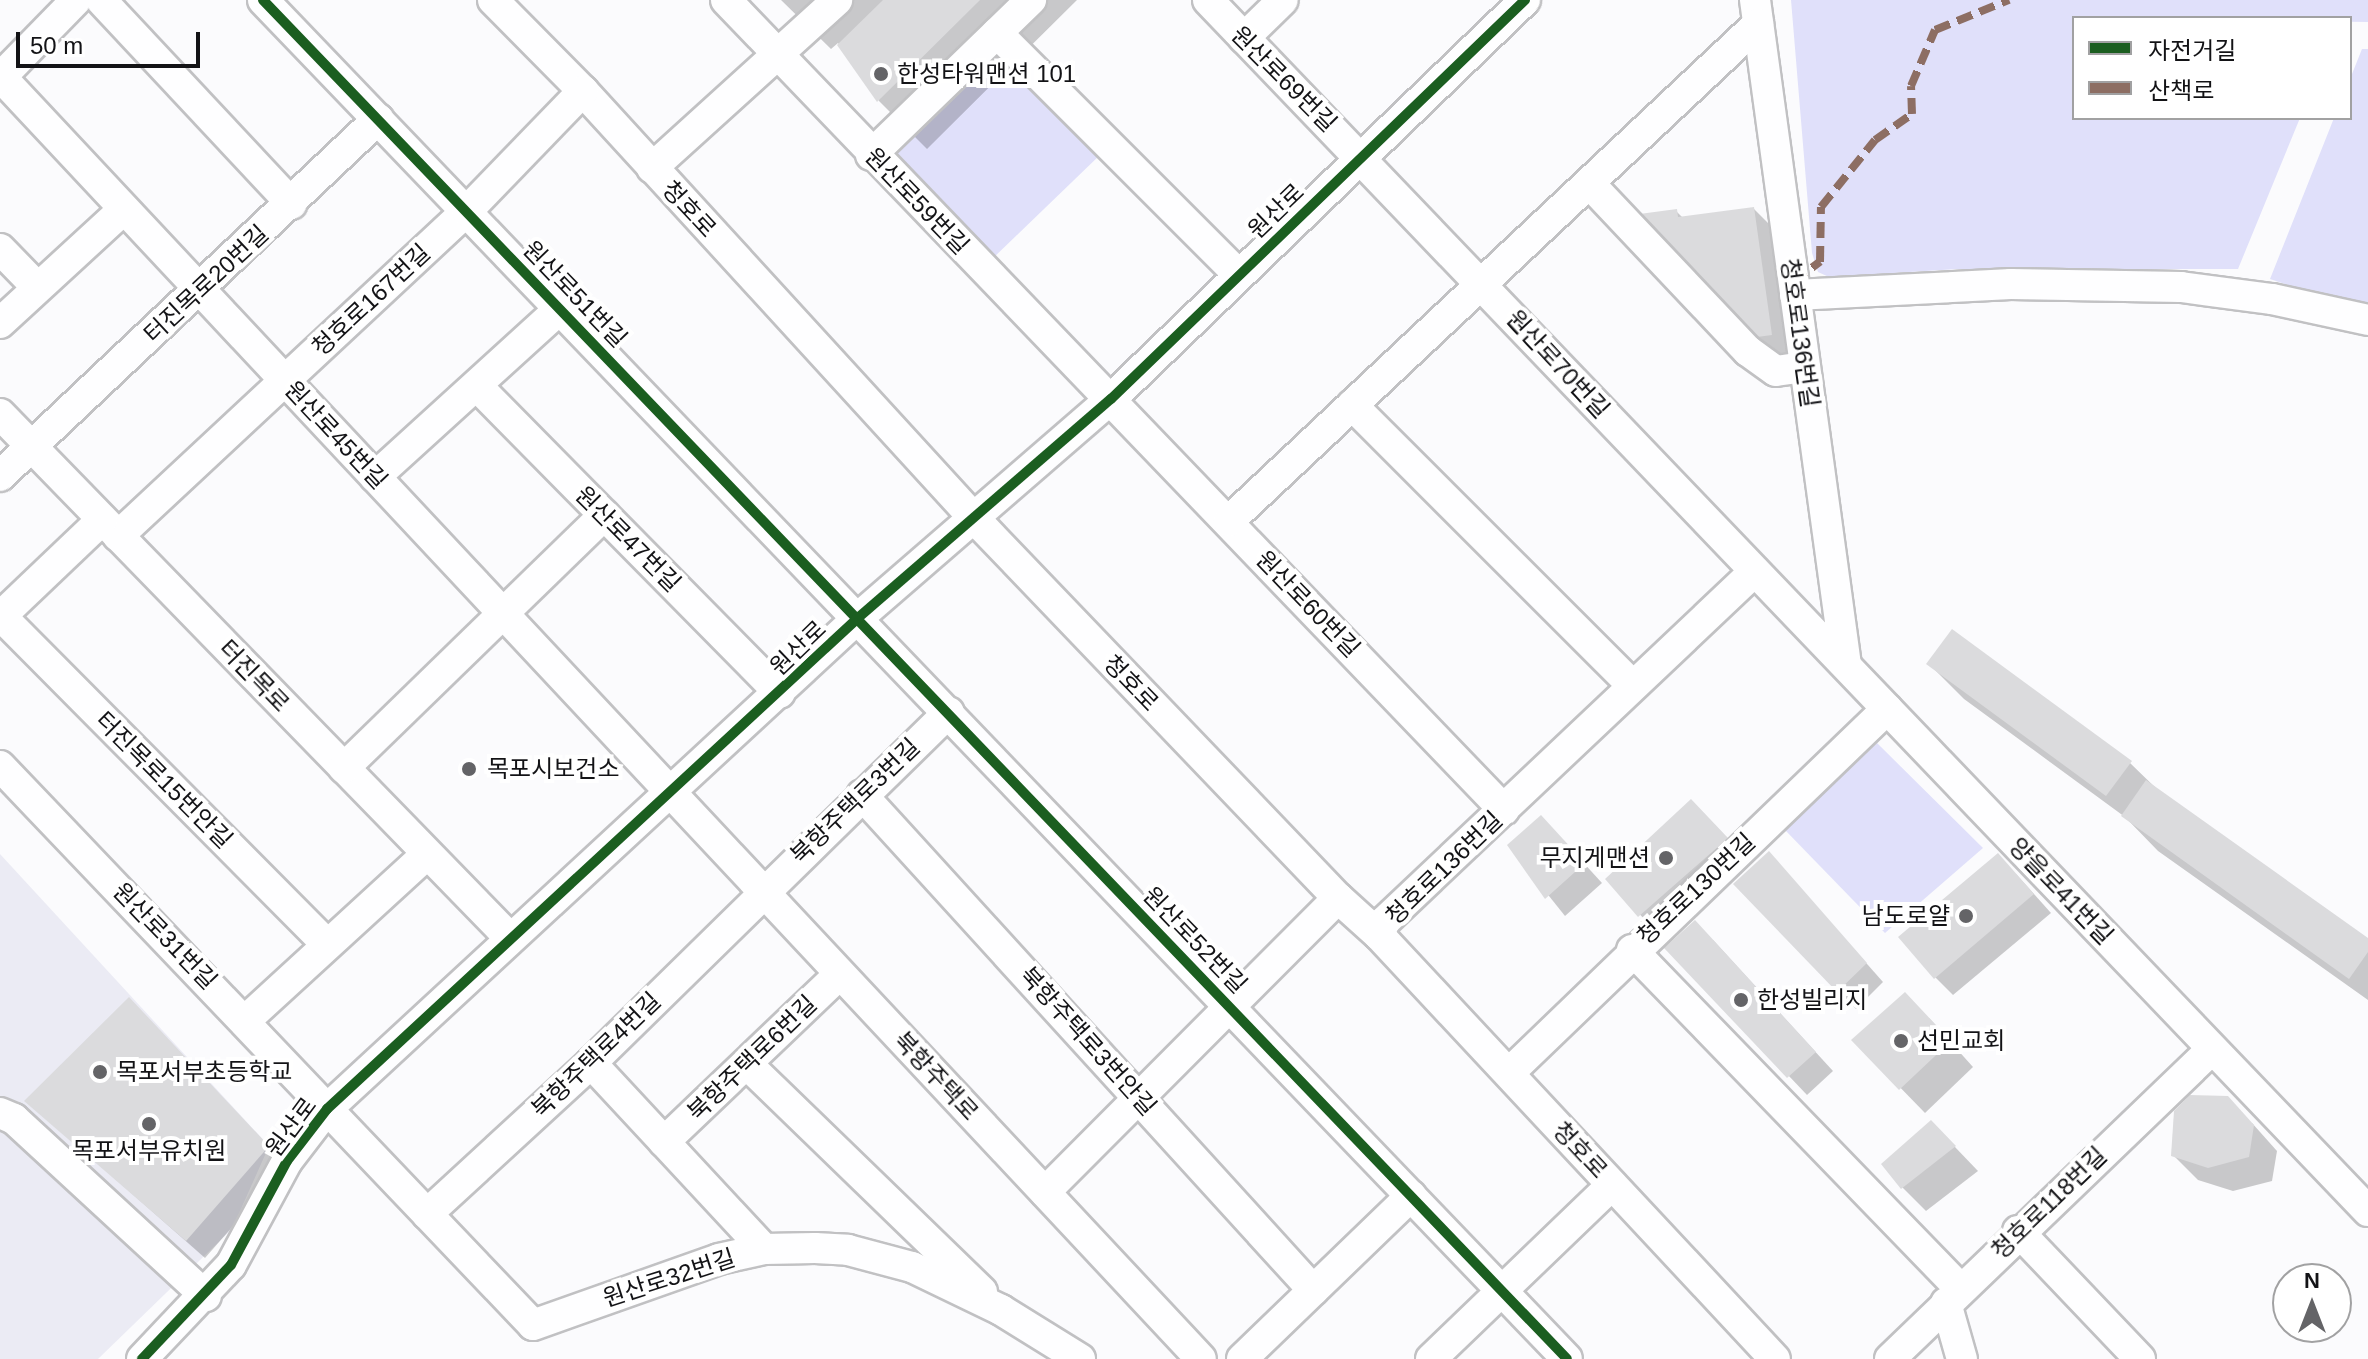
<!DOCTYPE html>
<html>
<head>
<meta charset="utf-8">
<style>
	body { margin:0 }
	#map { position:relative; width:2368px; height:1359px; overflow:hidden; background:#fbfbfd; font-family:Helvetica,"Noto Sans KR",sans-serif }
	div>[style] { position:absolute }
	.built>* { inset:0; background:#ebebf4 }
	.green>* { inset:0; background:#e0e0fa }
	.shadow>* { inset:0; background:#0003 }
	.building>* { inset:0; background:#dbdbdd }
	.roads { filter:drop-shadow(2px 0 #c1c1c3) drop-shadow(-2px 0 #c1c1c3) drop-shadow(0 2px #c1c1c3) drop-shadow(0 -2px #c1c1c3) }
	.minor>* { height:30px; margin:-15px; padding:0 15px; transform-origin:15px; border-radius:15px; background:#fefeff }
	.quiet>* { height:8px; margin-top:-4px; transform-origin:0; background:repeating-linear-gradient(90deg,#8d6e63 0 16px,transparent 0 24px) }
	.cycleway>* { height:10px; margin:-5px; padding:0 5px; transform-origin:5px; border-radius:5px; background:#1b5e20 }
	.dots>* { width:22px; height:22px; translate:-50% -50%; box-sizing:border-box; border:4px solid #fff; border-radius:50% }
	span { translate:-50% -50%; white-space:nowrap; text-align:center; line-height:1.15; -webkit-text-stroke:8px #fff; paint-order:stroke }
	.poi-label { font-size:24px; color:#131316 }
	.left { translate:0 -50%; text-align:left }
	.right { translate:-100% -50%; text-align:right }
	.street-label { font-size:24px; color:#131316 }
	.legend { position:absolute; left:2072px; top:16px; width:280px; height:104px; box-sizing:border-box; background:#fff; border:2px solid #a1a1a2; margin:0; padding:10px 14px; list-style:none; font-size:24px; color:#131316 }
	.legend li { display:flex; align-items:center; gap:16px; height:40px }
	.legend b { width:40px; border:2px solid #a1a1a2 }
	.north { position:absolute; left:2272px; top:1263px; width:80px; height:80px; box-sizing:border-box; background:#fff; border:2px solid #a1a1a2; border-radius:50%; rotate:0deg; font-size:22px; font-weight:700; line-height:32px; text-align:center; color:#131316 }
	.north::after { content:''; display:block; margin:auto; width:28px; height:36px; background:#646467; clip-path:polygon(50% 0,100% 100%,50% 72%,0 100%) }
	.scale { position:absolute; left:16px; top:32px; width:184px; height:36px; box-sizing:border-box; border:4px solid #131316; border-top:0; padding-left:10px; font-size:24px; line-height:28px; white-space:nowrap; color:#131316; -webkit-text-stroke:6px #fff; paint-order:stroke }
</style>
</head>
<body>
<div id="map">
	<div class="built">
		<i style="clip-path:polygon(0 854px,269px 1146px,232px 1229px,98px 1359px,0 1359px)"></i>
	</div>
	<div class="green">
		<i style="clip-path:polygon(1791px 0,2368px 0,2368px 22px,2074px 18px,2074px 118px,2300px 118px,2238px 269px,1958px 269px,1829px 277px,1818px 272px,1812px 253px)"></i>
		<i style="clip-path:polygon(2362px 49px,2368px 49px,2368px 311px,2270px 279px,2334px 118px,2350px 118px,2350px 79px)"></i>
		<i style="clip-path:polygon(1004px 53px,1101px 154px,989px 262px,892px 161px,893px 148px,990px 56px)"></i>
		<i style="clip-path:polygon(1877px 743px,1983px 848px,1885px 933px,1785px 830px)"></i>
	</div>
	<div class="shadow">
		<i style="clip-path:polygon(781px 0,1077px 0,927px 149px,879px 101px,838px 43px,831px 49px)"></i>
		<i style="clip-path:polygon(1754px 209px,1778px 233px,1796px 359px,1783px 361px,1636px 216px,1676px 211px,1684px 219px)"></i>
		<i style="clip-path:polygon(1929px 664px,2130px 763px,2161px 793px,2368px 941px,2368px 1000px,2158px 851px,2125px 817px,1964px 699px)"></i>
		<i style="clip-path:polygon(1709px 819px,1745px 857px,1658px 934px,1607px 879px)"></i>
		<i style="clip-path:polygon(1559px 836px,1602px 883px,1565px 916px,1509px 846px)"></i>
		<i style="clip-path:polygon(1769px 853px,1883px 982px,1856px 1009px,1838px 991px)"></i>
		<i style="clip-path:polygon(2016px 874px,2051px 913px,1953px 995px,1935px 977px)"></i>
		<i style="clip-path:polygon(1713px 940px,1833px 1071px,1807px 1095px,1667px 948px)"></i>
		<i style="clip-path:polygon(147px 1018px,286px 1166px,205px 1258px,27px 1101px)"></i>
		<i style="clip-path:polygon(1929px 1018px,1973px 1067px,1925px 1113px,1854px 1040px)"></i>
		<i style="clip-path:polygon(1931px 1122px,1978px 1171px,1926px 1211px,1902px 1187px)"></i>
		<i style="clip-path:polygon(2252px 1123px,2277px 1151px,2272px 1181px,2233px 1191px,2198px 1180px,2173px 1155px)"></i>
	</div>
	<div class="building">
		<i style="clip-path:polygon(883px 0,980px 0,877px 102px,837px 45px)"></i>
		<i style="clip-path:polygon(1754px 207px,1772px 335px,1757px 337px,1632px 215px,1677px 209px,1678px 217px)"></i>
		<i style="clip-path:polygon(1952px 629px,2132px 761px,2106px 796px,1926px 664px)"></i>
		<i style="clip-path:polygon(2146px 780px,2368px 938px,2368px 952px,2349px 979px,2121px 816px)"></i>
		<i style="clip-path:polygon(1691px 799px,1728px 838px,1638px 917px,1605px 879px)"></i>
		<i style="clip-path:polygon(1541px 815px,1585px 863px,1545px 899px,1507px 845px)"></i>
		<i style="clip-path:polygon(1769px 851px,1867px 963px,1837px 992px,1733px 884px)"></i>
		<i style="clip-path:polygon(1998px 853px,2034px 894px,1934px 979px,1898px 937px)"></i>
		<i style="clip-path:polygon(1695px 920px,1816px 1052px,1787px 1078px,1664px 948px)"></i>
		<i style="clip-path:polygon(1905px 992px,1951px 1041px,1899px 1090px,1851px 1040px)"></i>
		<i style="clip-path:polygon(129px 997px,269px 1146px,186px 1241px,24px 1101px)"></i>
		<i style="clip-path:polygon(2190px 1095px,2228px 1096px,2254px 1125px,2249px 1157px,2208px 1168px,2171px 1156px,2174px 1111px)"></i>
		<i style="clip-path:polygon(1931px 1120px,1956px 1146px,1901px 1189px,1881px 1164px)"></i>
	</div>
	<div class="roads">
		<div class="minor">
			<i style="left:101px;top:0;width:279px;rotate:46.9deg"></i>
			<i style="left:263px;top:0;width:1883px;rotate:46.18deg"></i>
			<i style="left:493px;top:0;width:128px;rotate:45.3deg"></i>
			<i style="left:583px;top:91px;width:578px;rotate:47.53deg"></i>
			<i style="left:973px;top:517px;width:528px;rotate:46.23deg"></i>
			<i style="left:1338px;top:898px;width:55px;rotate:42.1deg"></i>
			<i style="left:1379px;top:935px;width:580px;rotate:46.96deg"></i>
			<i style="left:726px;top:0;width:1123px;rotate:46.15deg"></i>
			<i style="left:1208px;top:0;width:1677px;rotate:46.23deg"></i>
			<i style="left:1755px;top:0;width:671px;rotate:82.21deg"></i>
			<i style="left:997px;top:33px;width:342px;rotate:45deg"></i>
			<i style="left:1244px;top:38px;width:54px;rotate:-44.3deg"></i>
			<i style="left:0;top:76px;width:1757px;rotate:46.89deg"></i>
			<i style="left:0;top:78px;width:109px;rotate:-45.7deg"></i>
			<i style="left:871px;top:155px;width:223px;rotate:-44.1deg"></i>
			<i style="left:652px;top:168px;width:250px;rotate:-42.2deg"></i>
			<i style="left:1589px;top:183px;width:231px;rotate:46.6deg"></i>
			<i style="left:1748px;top:351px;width:34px;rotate:36deg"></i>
			<i style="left:1776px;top:371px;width:29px;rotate:-8deg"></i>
			<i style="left:0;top:249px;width:52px;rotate:45.8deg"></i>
			<i style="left:1795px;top:295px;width:216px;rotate:-2.9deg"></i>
			<i style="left:2011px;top:284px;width:170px;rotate:1deg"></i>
			<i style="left:2181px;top:287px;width:92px;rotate:7.5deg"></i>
			<i style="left:2272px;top:299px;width:98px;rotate:12.3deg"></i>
			<i style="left:0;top:323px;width:168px;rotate:-42.6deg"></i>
			<i style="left:477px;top:386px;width:431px;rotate:45.4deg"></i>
			<i style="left:1352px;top:405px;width:397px;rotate:45deg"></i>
			<i style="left:0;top:414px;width:730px;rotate:45.78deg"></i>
			<i style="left:0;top:476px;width:520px;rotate:-43.36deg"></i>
			<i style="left:375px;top:477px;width:251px;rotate:-42.3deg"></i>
			<i style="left:1229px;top:521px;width:726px;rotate:-43.21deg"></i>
			<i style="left:118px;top:536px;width:477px;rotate:-43deg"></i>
			<i style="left:467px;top:211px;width:167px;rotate:-46deg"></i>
			<i style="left:1px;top:616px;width:462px;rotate:45.2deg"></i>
			<i style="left:0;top:617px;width:141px;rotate:-43.6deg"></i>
			<i style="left:0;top:766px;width:772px;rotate:46.36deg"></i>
			<i style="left:533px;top:1325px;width:197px;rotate:-19.5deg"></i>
			<i style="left:719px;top:1259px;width:46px;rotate:-12.5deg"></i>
			<i style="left:764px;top:1249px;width:51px;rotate:-1.1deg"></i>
			<i style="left:815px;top:1248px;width:33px;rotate:3deg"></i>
			<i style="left:848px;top:1250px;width:66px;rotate:14.9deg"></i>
			<i style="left:912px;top:1267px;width:99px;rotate:25.8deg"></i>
			<i style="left:1001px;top:1310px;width:93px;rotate:31.8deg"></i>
			<i style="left:344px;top:768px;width:363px;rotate:-44.2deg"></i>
			<i style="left:862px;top:795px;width:670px;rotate:47.66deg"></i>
			<i style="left:1379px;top:935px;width:15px;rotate:-67deg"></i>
			<i style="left:1385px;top:921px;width:509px;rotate:-43.41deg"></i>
			<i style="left:1632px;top:950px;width:472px;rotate:45.9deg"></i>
			<i style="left:247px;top:1019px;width:244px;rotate:-42.5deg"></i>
			<i style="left:591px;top:1063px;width:254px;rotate:47.1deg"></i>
			<i style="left:748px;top:1065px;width:326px;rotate:44.1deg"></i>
			<i style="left:1509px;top:1073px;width:525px;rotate:-43.92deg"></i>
			<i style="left:0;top:1113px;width:15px;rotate:23deg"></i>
			<i style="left:14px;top:1119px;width:261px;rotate:42.7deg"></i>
			<i style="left:664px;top:1142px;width:243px;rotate:-43.7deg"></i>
			<i style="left:1045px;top:1192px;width:415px;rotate:-45.1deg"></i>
			<i style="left:427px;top:1214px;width:223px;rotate:-42.6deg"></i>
			<i style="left:591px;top:1063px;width:501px;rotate:-44.43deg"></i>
			<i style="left:2018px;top:1231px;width:177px;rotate:46.4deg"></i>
			<i style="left:1946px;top:1303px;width:58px;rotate:74.1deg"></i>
			<i style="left:142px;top:1359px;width:129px;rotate:-46.6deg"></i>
			<i style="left:231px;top:1265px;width:118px;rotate:-61.7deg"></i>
			<i style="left:287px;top:1161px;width:66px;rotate:-52.4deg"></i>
			<i style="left:327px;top:1109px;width:725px;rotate:-42.76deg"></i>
			<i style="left:859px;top:617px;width:333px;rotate:-40.9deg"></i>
			<i style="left:1111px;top:399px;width:575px;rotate:-43.94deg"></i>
			<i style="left:1242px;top:1359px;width:235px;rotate:-44deg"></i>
			<i style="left:1431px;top:1359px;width:251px;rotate:-43.9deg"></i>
			<i style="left:1890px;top:1359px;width:447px;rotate:-43.9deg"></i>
		</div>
	</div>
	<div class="quiet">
		<i style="left:1793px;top:282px;width:34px;rotate:-37deg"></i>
		<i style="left:1820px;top:262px;width:55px;rotate:-89deg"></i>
		<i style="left:1821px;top:207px;width:86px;rotate:-51.1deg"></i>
		<i style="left:1875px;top:140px;width:45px;rotate:-35.1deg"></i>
		<i style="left:1912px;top:114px;width:28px;rotate:-92deg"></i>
		<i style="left:1911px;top:86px;width:61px;rotate:-66.8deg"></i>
		<i style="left:1935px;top:30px;width:80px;rotate:-22.1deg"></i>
	</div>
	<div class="cycleway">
		<i style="left:263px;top:0;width:1883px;rotate:46.18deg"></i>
		<i style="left:142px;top:1359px;width:129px;rotate:-46.6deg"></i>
		<i style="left:231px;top:1265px;width:118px;rotate:-61.7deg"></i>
		<i style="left:287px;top:1161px;width:66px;rotate:-52.4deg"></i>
		<i style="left:327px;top:1109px;width:725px;rotate:-42.76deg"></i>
		<i style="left:859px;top:617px;width:333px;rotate:-40.9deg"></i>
		<i style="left:1111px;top:399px;width:575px;rotate:-43.94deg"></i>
	</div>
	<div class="dots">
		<i style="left:881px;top:74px;background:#646467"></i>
		<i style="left:469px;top:769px;background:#646467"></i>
		<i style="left:1666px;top:858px;background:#646467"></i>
		<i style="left:1966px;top:916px;background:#646467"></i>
		<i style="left:1741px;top:1000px;background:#646467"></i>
		<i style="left:1901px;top:1041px;background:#646467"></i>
		<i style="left:100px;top:1072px;background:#646467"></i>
		<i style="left:149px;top:1124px;background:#646467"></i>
	</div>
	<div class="poi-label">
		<span class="left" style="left:897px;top:74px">한성타워맨션 101</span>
		<span class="left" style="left:487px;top:769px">목포시보건소</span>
		<span class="right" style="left:1650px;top:858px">무지게맨션</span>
		<span class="right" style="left:1950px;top:916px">남도로얄</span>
		<span class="left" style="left:1757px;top:1000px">한성빌리지</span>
		<span class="left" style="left:1917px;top:1041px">선민교회</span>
		<span class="left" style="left:116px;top:1072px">목포서부초등학교</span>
		<span style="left:149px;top:1151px">목포서부유치원</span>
	</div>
	<div class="street-label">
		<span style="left:1284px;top:79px;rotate:45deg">원산로69번길</span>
		<span style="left:917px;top:201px;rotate:46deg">원산로59번길</span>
		<span style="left:689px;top:209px;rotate:47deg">청호로</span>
		<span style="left:1276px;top:211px;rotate:-44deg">원산로</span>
		<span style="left:206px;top:284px;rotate:-43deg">터진목로20번길</span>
		<span style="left:575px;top:294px;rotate:46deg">원산로51번길</span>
		<span style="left:371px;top:300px;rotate:-43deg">청호로167번길</span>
		<span style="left:1800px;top:333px;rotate:82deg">청호로136번길</span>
		<span style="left:1558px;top:364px;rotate:47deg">원산로70번길</span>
		<span style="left:336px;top:435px;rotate:47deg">원산로45번길</span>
		<span style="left:628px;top:539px;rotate:45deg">원산로47번길</span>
		<span style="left:1308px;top:604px;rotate:46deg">원산로60번길</span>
		<span style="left:798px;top:648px;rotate:-44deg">원산로</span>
		<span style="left:254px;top:676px;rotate:46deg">터진목로</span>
		<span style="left:1131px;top:683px;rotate:46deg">청호로</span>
		<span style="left:164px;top:780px;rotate:45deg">터진목로15번안길</span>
		<span style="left:855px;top:801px;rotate:-44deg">북항주택로3번길</span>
		<span style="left:1444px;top:868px;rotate:-44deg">청호로136번길</span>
		<span style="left:1696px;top:889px;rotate:-43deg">청호로130번길</span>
		<span style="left:2061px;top:891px;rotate:46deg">양을로41번길</span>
		<span style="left:165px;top:936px;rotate:46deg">원산로31번길</span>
		<span style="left:1195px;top:940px;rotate:46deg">원산로52번길</span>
		<span style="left:1088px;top:1041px;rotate:48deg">북항주택로3번안길</span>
		<span style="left:596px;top:1055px;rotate:-44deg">북항주택로4번길</span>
		<span style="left:752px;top:1058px;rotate:-44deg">북항주택로6번길</span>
		<span style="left:936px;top:1076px;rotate:47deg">북항주택로</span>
		<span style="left:291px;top:1127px;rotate:-53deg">원산로</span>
		<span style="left:1580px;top:1150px;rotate:47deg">청호로</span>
		<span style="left:2049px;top:1203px;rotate:-44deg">청호로118번길</span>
		<span style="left:669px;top:1278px;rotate:-18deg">원산로32번길</span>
	</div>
	<ul class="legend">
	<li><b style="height:10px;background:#1b5e20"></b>자전거길</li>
	<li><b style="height:10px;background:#8d6e63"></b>산책로</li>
	</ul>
	<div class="north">N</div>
	<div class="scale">50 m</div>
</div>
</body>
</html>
